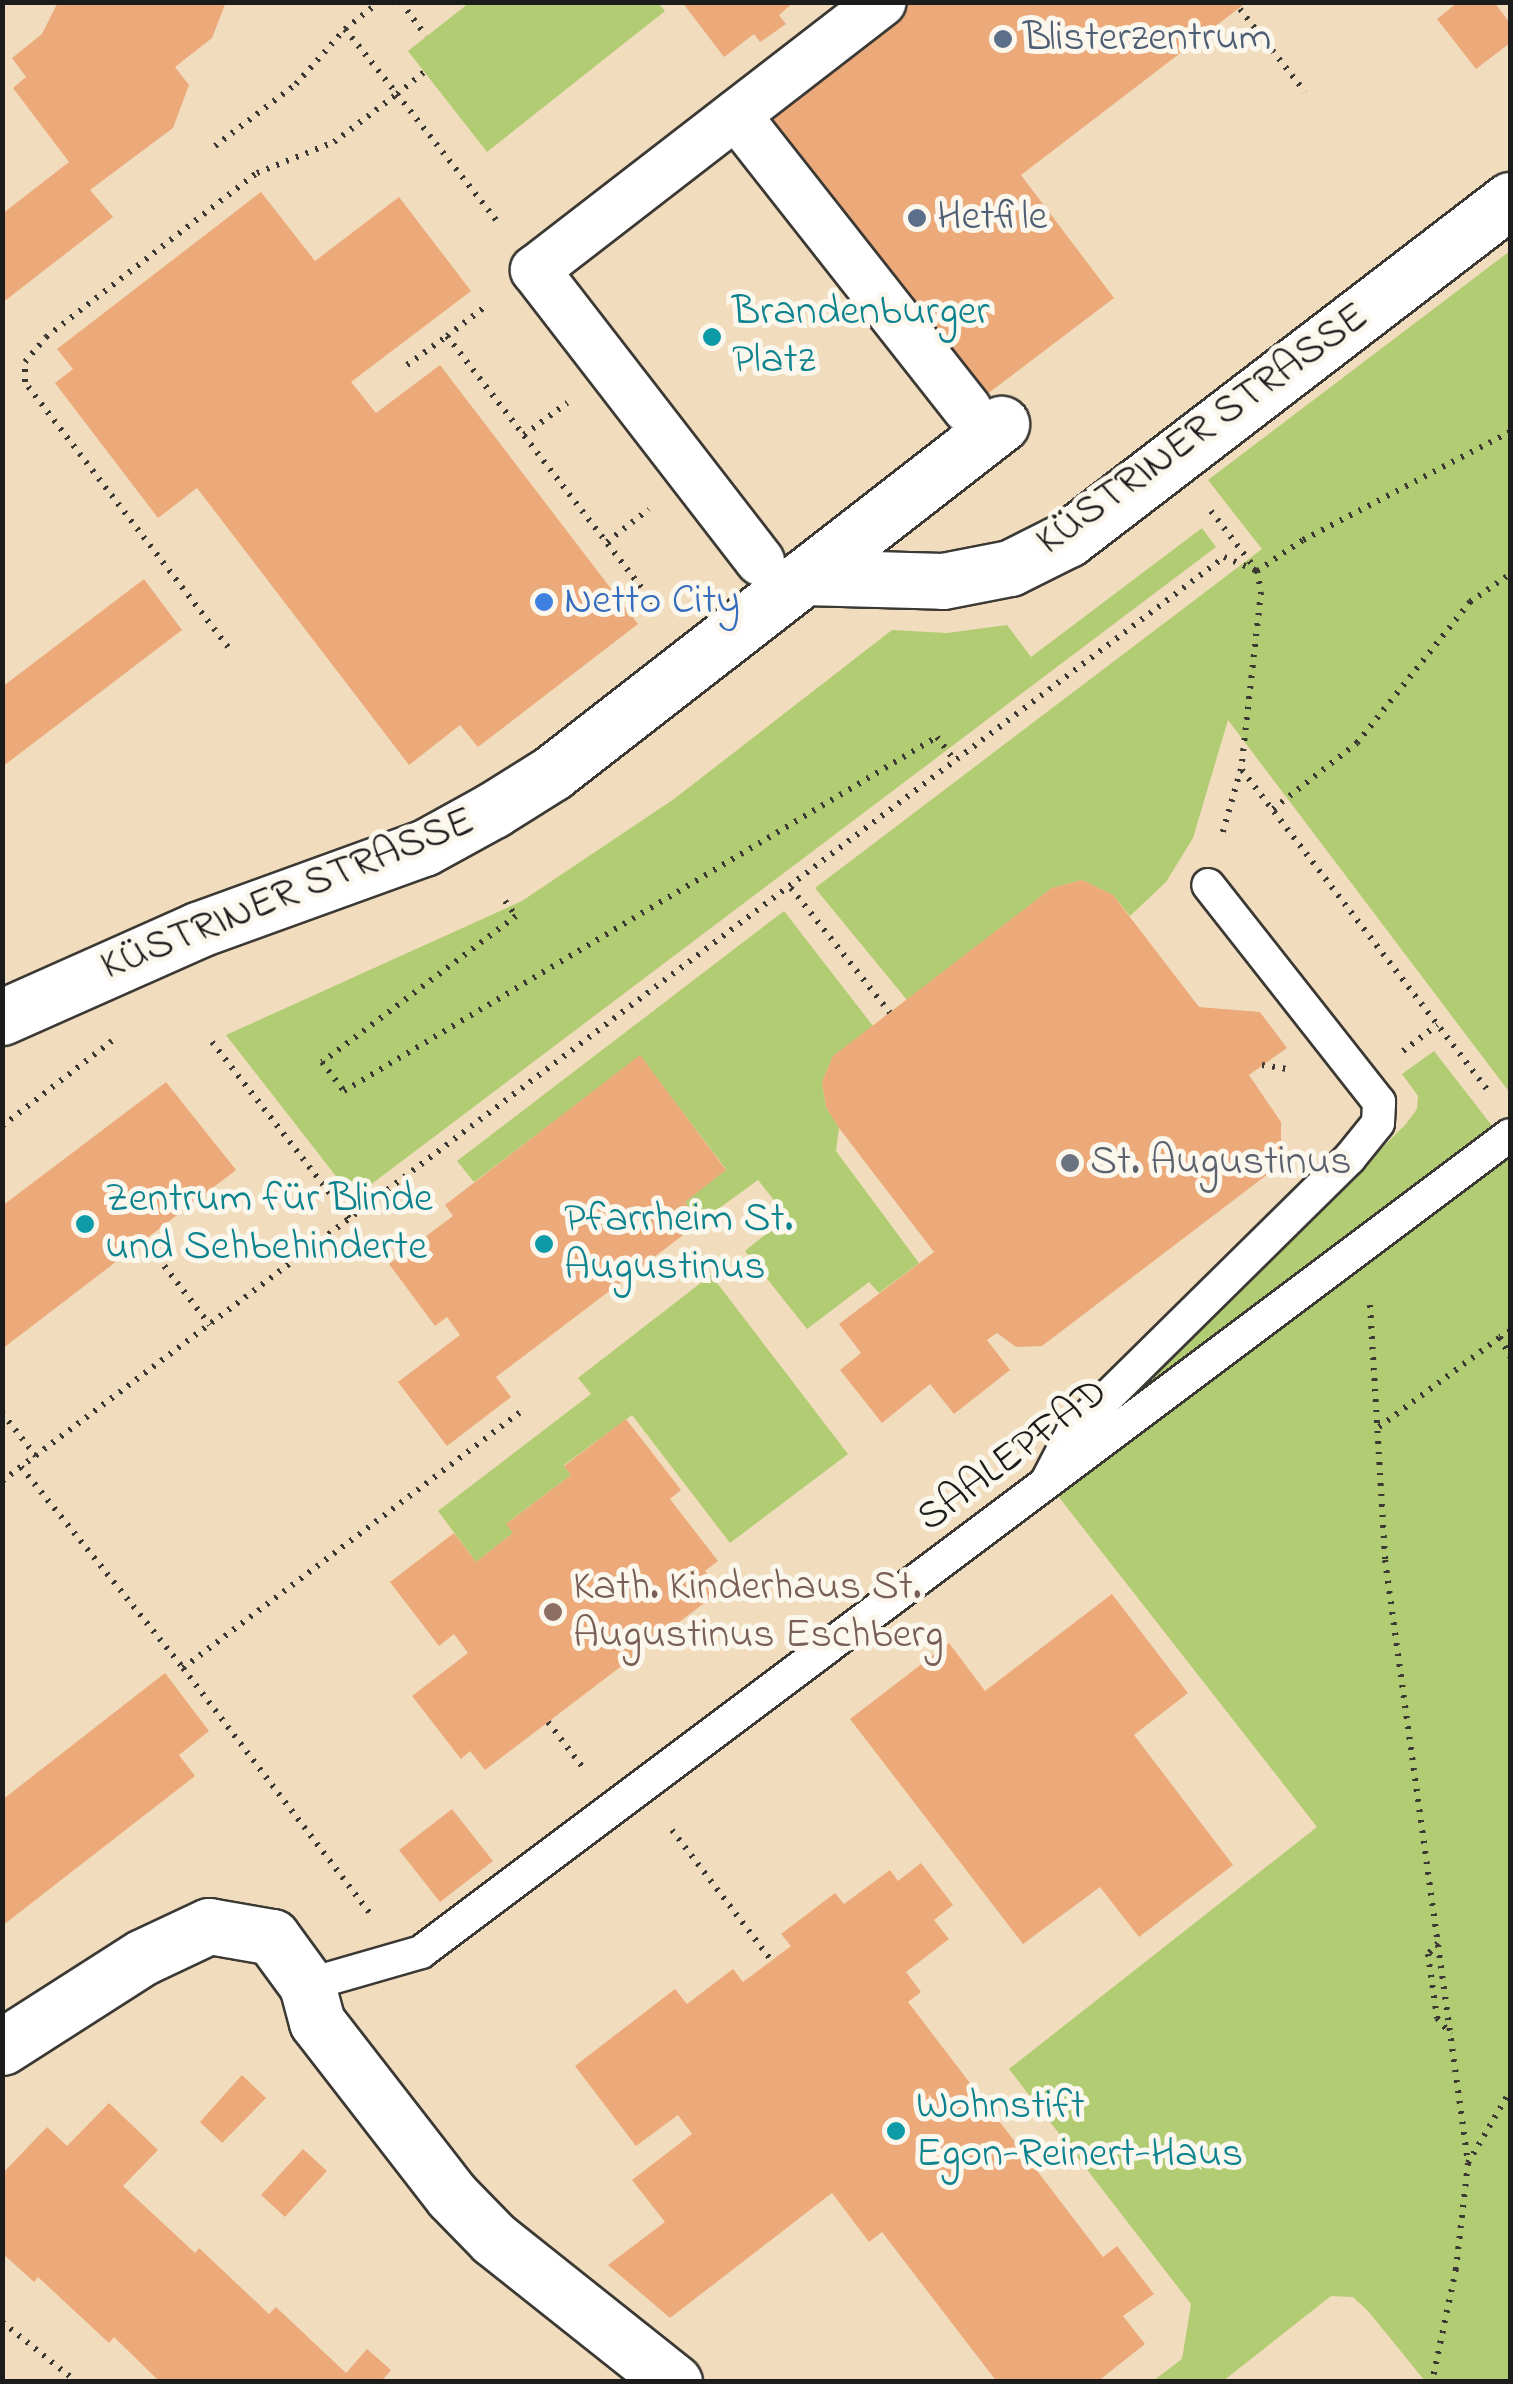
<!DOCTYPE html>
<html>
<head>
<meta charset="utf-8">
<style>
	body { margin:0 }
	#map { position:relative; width:1513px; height:2384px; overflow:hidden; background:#f1ddbd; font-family:"Indie Flower",sans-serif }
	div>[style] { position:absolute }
	.green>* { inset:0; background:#b1cc72 }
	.building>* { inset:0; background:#ecaa7b }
	.path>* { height:6px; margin-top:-3px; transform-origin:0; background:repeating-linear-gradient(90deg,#3c3934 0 2.5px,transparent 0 10.5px) }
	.roads { filter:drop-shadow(2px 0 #3c3934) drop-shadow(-2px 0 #3c3934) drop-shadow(0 2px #3c3934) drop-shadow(0 -2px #3c3934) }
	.service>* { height:32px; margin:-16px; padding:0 16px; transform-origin:16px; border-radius:16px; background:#fff }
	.pedestrian>* { height:48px; margin:-24px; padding:0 24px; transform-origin:24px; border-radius:24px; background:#fff }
	.minor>* { height:55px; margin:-27.5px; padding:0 27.5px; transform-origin:27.5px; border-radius:27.5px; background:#fff }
	.dots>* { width:28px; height:28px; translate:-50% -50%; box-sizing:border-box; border:5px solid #fbf7ec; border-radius:50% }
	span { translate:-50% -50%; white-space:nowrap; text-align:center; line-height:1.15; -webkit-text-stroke:10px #fbf7ec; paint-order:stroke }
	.service-label { font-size:42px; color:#4e5e75 }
	.left { translate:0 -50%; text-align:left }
	.culture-label { font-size:42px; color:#0d838f }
	.street-label { font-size:42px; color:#1c1c1c }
	.shop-label { font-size:42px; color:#366cbe }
	.worship-label { font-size:42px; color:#5b616d }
	.education-label { font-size:42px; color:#785e54 }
	.frame { position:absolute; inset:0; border:5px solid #1c1c1c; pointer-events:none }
</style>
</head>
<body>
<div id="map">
	<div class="green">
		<i style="clip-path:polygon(658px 3px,665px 11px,487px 152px,408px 51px,469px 3px)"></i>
		<i style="clip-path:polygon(1510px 251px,1510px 1093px,1228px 720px,1193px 838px,1166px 882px,1130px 916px,1113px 895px,1082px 880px,1052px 888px,907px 1000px,815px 888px,1262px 549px,1208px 480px)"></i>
		<i style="clip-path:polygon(1202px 528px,1216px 547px,353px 1198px,226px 1035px,522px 901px,674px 799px,892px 630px,947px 633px,1007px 625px,1031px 657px)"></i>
		<i style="clip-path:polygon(784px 911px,873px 1026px,833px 1056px,822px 1082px,826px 1107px,839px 1128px,836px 1151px,919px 1263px,879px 1293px,869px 1282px,807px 1329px,745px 1251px,787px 1217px,758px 1180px,699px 1223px,685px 1202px,726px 1169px,640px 1056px,474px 1182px,457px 1161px)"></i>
		<i style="clip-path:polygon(1434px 1051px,1493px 1127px,1110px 1416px,1406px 1124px,1417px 1109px,1418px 1096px,1402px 1074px)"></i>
		<i style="clip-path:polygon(1510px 1152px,1510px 2381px,1425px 2381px,1368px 2311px,1353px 2297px,1331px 2296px,1223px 2381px,1153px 2381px,1182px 2359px,1191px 2304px,1009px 2069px,1317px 1827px,1058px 1496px)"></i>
		<i style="clip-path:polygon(711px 1275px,848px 1454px,730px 1543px,632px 1415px,564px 1465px,571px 1475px,507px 1523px,513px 1533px,476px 1562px,438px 1511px,591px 1394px,578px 1378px)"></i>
	</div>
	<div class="building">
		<i style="clip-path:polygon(58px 2px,226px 2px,212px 38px,175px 67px,189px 85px,173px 128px,90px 190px,113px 217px,2px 303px,2px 214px,69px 162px,13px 88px,26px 77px,12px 58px,42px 34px)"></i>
		<i style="clip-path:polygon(682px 2px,794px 2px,779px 15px,786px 24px,769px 36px,760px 42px,754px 34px,724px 57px)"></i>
		<i style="clip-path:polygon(910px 2px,1247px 2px,1021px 175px,1114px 298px,982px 398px,746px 130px)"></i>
		<i style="clip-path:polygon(1458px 2px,1494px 2px,1510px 23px,1510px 43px,1476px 69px,1437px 19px)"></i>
		<i style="clip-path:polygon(261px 192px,315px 261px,399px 197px,471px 291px,351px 382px,376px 413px,440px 365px,638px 624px,478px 747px,460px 725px,409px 765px,197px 488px,158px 518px,55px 383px,73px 369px,57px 349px)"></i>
		<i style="clip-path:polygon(144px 579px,182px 630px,2px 767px,2px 687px)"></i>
		<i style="clip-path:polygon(1082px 880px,1113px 895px,1199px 1007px,1260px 1012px,1287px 1048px,1249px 1075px,1281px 1122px,1281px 1151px,1268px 1174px,1042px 1346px,1016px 1347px,997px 1333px,987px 1340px,1010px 1370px,954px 1414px,930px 1384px,882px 1423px,840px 1370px,861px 1353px,839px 1324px,934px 1252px,839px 1128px,826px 1107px,822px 1082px,833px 1056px,1052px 888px)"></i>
		<i style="clip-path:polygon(640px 1055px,726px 1170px,685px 1202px,699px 1223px,496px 1377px,511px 1397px,447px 1446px,398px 1382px,460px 1335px,447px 1317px,435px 1326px,389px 1264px,453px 1216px,445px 1205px)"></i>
		<i style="clip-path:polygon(166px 1082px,236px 1170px,2px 1349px,2px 1206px)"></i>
		<i style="clip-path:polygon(626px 1419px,681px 1490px,670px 1499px,718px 1561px,705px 1571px,720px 1591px,485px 1770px,470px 1751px,461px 1759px,412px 1696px,468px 1653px,454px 1634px,439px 1646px,390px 1582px,454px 1533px,476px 1562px,513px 1533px,506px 1524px,571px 1475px,564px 1466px)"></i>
		<i style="clip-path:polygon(1112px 1594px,1188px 1693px,1134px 1735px,1233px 1865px,1139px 1937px,1100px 1887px,1023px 1944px,850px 1719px,949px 1643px,985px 1691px)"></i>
		<i style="clip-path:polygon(165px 1673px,209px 1731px,179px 1755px,195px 1776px,2px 1926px,2px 1800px)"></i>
		<i style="clip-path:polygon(452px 1809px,493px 1861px,440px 1902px,399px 1850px)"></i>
		<i style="clip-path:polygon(921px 1863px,953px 1905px,934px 1920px,949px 1939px,906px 1972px,921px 1992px,908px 2002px,1103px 2257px,1117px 2246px,1154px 2294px,1123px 2316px,1145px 2344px,1097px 2382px,997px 2382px,882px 2232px,869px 2242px,832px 2193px,670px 2318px,608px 2265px,665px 2222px,632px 2180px,692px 2134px,678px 2115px,636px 2146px,575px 2066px,675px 1989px,687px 2004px,733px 1969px,743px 1982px,791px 1946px,781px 1934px,835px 1893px,844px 1904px,890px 1870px,898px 1881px)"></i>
		<i style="clip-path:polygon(242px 2075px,266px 2098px,222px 2143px,200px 2122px)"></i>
		<i style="clip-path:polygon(109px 2103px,158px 2150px,123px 2186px,195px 2253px,199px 2248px,269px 2314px,276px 2307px,346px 2373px,367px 2349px,391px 2370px,381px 2382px,160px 2382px,114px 2337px,109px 2343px,38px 2277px,34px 2282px,2px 2253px,2px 2174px,47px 2127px,67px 2146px)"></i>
		<i style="clip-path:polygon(303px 2149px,327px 2171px,285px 2217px,261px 2195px)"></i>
	</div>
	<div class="path">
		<i style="left:401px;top:2px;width:42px;rotate:53.7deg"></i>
		<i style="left:1240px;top:9px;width:105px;rotate:51.9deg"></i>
		<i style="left:345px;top:29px;width:83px;rotate:51.3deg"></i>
		<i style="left:397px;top:94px;width:35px;rotate:-39deg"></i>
		<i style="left:215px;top:146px;width:102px;rotate:-37.4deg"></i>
		<i style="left:296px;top:84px;width:74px;rotate:-48.3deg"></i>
		<i style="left:345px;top:29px;width:43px;rotate:-38.5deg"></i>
		<i style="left:447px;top:336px;width:49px;rotate:-37.6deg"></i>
		<i style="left:407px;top:365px;width:49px;rotate:-35.9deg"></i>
		<i style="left:447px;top:336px;width:349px;rotate:52.3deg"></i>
		<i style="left:524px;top:435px;width:54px;rotate:-36.7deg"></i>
		<i style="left:1211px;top:511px;width:76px;rotate:52.5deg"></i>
		<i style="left:1257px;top:571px;width:21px;rotate:79deg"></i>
		<i style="left:1261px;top:592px;width:178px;rotate:96.4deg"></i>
		<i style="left:1241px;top:769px;width:72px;rotate:106.2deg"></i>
		<i style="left:607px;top:542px;width:53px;rotate:-38.2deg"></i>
		<i style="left:228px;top:647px;width:334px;rotate:-127.5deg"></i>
		<i style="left:25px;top:382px;width:20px;rotate:-90deg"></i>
		<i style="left:25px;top:362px;width:33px;rotate:-50deg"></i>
		<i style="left:46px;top:337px;width:267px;rotate:-37.9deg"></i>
		<i style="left:257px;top:173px;width:83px;rotate:-21.9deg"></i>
		<i style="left:334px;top:142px;width:79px;rotate:-37.3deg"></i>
		<i style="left:397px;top:94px;width:167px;rotate:51.8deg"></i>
		<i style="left:1242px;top:770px;width:402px;rotate:52.5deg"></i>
		<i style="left:1273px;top:809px;width:107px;rotate:-38.2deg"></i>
		<i style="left:1357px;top:743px;width:181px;rotate:-51.3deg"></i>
		<i style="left:1470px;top:602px;width:49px;rotate:-35deg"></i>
		<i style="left:791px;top:888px;width:159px;rotate:51.6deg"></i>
		<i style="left:505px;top:901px;width:19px;rotate:54deg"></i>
		<i style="left:516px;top:916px;width:243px;rotate:143deg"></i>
		<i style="left:322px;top:1062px;width:36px;rotate:53deg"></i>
		<i style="left:344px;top:1091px;width:691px;rotate:-30.84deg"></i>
		<i style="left:937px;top:737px;width:31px;rotate:53deg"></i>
		<i style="left:212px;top:1042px;width:224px;rotate:52.1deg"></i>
		<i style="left:1403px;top:1051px;width:43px;rotate:-37.4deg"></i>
		<i style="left:1262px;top:1065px;width:24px;rotate:9deg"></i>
		<i style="left:2px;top:1126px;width:139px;rotate:-37.7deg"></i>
		<i style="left:145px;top:1241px;width:106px;rotate:52.3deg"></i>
		<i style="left:1370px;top:1305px;width:255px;rotate:86.6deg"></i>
		<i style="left:1385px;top:1560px;width:609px;rotate:82.16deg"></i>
		<i style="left:1468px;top:2163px;width:107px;rotate:96.5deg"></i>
		<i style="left:1456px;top:2269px;width:116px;rotate:102deg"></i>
		<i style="left:1510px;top:1331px;width:12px;rotate:149deg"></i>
		<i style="left:1500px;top:1337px;width:22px;rotate:63deg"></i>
		<i style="left:2px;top:1413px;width:55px;rotate:51.7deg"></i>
		<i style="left:1379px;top:1427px;width:151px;rotate:-36.6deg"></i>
		<i style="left:21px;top:1467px;width:258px;rotate:51.1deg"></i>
		<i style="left:183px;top:1668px;width:310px;rotate:52.7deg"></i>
		<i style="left:2px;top:1481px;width:1532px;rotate:-37.09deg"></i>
		<i style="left:1224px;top:557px;width:36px;rotate:23deg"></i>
		<i style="left:1257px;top:571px;width:55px;rotate:-34deg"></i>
		<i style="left:1303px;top:540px;width:233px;rotate:-27.6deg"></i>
		<i style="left:183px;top:1668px;width:425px;rotate:-37.2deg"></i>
		<i style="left:548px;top:1722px;width:59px;rotate:52.5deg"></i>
		<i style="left:672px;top:1830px;width:163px;rotate:52.7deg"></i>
		<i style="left:1438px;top:1943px;width:15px;rotate:132deg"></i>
		<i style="left:1428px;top:1954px;width:65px;rotate:82deg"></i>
		<i style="left:1437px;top:2018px;width:21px;rotate:49deg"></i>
		<i style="left:1468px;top:2163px;width:83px;rotate:-59.7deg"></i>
		<i style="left:2px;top:2322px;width:96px;rotate:38.7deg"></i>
	</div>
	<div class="roads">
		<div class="service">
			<i style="left:1048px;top:1479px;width:54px;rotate:-62.5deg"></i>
			<i style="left:1073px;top:1431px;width:388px;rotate:-44.6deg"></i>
			<i style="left:1349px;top:1159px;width:46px;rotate:-51.1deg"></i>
			<i style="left:1378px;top:1123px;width:21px;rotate:-87deg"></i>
			<i style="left:1379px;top:1102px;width:276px;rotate:-128.2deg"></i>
			<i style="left:307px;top:1985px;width:119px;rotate:-16.1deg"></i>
			<i style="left:421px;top:1952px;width:1361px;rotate:-36.88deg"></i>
		</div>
		<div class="pedestrian">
			<i style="left:736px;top:115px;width:374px;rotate:51.8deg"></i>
			<i style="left:760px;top:561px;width:368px;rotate:-127.7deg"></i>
			<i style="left:535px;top:270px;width:438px;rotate:-37.7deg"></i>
		</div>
		<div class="minor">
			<i style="left:804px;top:577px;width:139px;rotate:1.6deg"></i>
			<i style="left:943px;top:581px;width:68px;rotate:-11deg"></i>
			<i style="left:1010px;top:568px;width:65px;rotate:-26.6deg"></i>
			<i style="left:1068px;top:539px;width:557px;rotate:-37.49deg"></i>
			<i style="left:2px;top:1017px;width:214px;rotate:-24deg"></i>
			<i style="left:197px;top:930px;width:241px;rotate:-19.9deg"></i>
			<i style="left:424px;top:848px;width:79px;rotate:-28.8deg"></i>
			<i style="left:493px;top:810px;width:70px;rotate:-32.1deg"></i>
			<i style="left:552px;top:773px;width:569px;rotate:-37.86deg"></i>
			<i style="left:2px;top:2047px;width:167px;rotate:-32.6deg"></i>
			<i style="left:143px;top:1957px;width:73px;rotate:-25.2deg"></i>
			<i style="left:209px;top:1926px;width:64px;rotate:9.9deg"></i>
			<i style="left:272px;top:1937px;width:59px;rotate:53.9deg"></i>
			<i style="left:307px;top:1985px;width:38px;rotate:75deg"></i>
			<i style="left:317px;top:2022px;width:220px;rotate:52.2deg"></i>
			<i style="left:452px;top:2196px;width:60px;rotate:45.7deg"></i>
			<i style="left:494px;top:2239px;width:230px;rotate:38.5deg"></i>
		</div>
	</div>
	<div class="dots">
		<i style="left:1003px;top:39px;background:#5c6f8a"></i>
		<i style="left:917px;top:218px;background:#5c6f8a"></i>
		<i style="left:712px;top:337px;background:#0f9aa8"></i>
		<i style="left:544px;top:602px;background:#3f7fe0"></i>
		<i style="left:1070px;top:1163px;background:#6b7280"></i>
		<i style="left:85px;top:1224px;background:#0f9aa8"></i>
		<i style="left:544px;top:1244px;background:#0f9aa8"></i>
		<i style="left:553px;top:1612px;background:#8d6e63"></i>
		<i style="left:896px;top:2131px;background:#0f9aa8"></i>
	</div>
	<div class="service-label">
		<span class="left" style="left:1023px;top:39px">Blisterzentrum</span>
		<span class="left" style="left:937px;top:218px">Hetfile</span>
	</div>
	<div class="culture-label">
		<span class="left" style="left:732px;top:337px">Brandenburger<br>Platz</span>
		<span class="left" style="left:105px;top:1224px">Zentrum für Blinde<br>und Sehbehinderte</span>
		<span class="left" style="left:564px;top:1244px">Pfarrheim St.<br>Augustinus</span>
		<span class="left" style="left:916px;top:2131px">Wohnstift<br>Egon-Reinert-Haus</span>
	</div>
	<div class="street-label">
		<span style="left:1203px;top:430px;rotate:-36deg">KÜSTRINER STRASSE</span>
		<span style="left:288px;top:895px;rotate:-22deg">KÜSTRINER STRASSE</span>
		<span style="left:1013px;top:1456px;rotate:-37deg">SAALEPFAD</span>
	</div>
	<div class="shop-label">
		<span class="left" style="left:564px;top:602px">Netto City</span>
	</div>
	<div class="worship-label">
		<span class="left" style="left:1090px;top:1163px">St. Augustinus</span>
	</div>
	<div class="education-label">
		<span class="left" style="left:573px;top:1612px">Kath. Kinderhaus St.<br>Augustinus Eschberg</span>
	</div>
	<div class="frame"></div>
</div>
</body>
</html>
